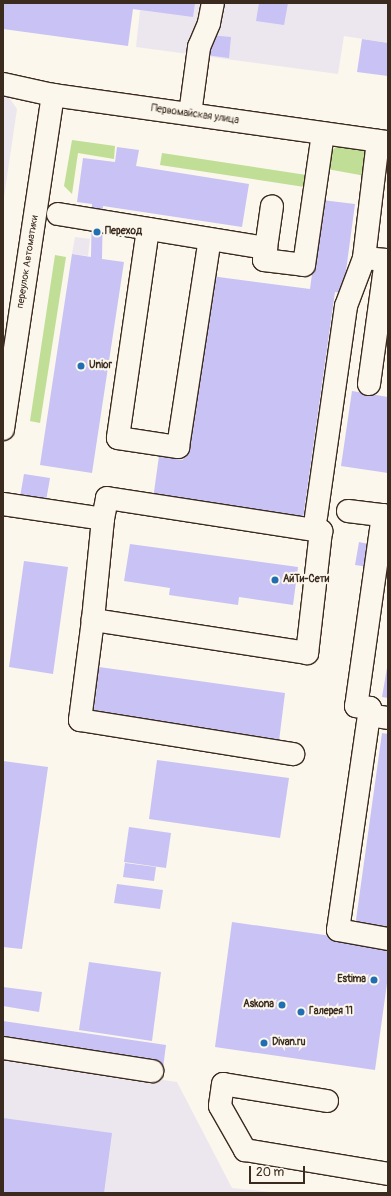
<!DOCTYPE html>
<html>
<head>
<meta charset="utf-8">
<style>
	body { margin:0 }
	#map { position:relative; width:391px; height:1196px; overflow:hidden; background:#fbf7ec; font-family:Pangolin,sans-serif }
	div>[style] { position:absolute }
	.built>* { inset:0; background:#ece7ee }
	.green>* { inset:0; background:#c0de96 }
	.building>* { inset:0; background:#c9c2f4 }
	.roads { filter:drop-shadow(1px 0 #3b2a1e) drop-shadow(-1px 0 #3b2a1e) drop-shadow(0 1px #3b2a1e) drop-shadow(0 -1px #3b2a1e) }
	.minor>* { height:22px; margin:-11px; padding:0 11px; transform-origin:11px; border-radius:11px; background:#fbf7ec }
	.dots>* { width:11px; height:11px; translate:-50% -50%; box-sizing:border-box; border:2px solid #fbf7ec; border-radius:50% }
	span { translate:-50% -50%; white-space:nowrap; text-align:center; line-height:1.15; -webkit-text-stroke:4px #fbf7ec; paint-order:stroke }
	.street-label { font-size:10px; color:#3b2a1e }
	.poi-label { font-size:10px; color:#3b2a1e; font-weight:700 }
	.left { translate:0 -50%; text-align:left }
	.right { translate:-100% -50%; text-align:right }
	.frame { position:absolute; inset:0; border:4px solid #3b2a1e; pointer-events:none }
	.scale { position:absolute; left:249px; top:1166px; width:56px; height:18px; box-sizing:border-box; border:2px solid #3b2a1e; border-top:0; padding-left:5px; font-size:12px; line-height:14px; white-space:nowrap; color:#3b2a1e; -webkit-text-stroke:3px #fbf7ec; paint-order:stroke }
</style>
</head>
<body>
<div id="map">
	<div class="built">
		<i style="clip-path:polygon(86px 3px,388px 3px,388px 43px,344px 36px,338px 74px,136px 47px,140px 10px)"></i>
		<i style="clip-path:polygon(3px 95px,8px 96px,17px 109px,3px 204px)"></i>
		<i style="clip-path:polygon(75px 237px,90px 239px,88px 256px,72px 254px)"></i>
		<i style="clip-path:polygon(3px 1056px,177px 1082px,232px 1188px,281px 1193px,3px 1193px)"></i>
	</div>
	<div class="green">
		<i style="clip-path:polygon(72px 140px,115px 146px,114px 159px,78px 153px,72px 194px,64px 186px)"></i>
		<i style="clip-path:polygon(337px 146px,375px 153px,371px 177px,327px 169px,330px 152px)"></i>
		<i style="clip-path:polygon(162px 153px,313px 176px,311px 188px,160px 165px)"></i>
		<i style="clip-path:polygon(55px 255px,66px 257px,40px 423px,30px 421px)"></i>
	</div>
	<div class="building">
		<i style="clip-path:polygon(3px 3px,195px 3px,193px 17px,133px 9px,128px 46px,3px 29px)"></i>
		<i style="clip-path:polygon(259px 3px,288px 3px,284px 25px,256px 21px)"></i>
		<i style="clip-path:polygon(209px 35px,231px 37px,229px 58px,206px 55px)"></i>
		<i style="clip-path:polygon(362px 39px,388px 43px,388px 76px,357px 72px)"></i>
		<i style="clip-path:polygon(117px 147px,139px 150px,136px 166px,249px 184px,242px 227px,103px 206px,102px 259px,124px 262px,92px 473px,40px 465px,72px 254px,91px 257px,92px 204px,77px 202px,83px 158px,115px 162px)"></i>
		<i style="clip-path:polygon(322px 200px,355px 204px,343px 293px,335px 292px,303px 519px,153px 499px,159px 456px,183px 460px,211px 276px,310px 289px)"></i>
		<i style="clip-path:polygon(352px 391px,388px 397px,388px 473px,341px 466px)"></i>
		<i style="clip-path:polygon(24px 474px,50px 478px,46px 501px,20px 497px)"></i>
		<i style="clip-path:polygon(359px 542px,373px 545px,370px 567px,355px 565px)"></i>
		<i style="clip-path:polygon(130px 544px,298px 567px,293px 605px,239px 597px,238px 605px,169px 595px,170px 588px,124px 581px)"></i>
		<i style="clip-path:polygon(24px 561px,68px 567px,53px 674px,9px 667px)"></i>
		<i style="clip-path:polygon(388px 662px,388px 698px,382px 697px)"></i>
		<i style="clip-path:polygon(99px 667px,285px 693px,279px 741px,93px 715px)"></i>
		<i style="clip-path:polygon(382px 733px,388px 734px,388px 932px,355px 927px)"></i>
		<i style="clip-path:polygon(157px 760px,289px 778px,280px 838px,149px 819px)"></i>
		<i style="clip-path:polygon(3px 761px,48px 767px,22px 949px,3px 947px)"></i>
		<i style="clip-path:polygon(129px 827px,171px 833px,166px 868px,124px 862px)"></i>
		<i style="clip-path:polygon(125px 863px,156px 867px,154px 881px,123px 877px)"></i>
		<i style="clip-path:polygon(117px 884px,163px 890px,160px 909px,114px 903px)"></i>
		<i style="clip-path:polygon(232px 922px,388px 944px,388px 976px,375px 1070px,215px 1047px)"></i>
		<i style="clip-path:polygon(89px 962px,161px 972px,152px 1041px,79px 1030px)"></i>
		<i style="clip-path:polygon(3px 987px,42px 992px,39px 1012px,3px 1006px)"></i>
		<i style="clip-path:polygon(3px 1021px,166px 1045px,163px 1068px,3px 1044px)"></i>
		<i style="clip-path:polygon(3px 1118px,112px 1133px,104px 1193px,3px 1193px)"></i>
	</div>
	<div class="roads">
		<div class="minor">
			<i style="left:3px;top:84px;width:51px;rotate:12.4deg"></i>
			<i style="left:53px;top:95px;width:338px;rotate:8deg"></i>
			<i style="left:190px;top:114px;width:68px;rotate:-82.3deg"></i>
			<i style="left:199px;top:47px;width:26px;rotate:-67deg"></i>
			<i style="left:209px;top:23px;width:20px;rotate:-79deg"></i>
			<i style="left:58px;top:214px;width:211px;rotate:9.3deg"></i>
			<i style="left:266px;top:248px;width:42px;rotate:-81.9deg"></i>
			<i style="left:148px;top:229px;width:211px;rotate:98.2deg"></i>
			<i style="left:118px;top:438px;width:61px;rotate:8.5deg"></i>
			<i style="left:178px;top:447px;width:210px;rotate:-81.3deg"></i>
			<i style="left:266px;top:248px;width:12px;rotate:99deg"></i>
			<i style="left:264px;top:260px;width:40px;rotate:7.1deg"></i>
			<i style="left:304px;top:265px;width:133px;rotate:-81.8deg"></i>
			<i style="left:369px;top:384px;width:125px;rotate:-82.2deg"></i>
			<i style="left:386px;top:260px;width:22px;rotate:-175deg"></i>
			<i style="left:364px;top:258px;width:118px;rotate:-83.2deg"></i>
			<i style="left:3px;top:429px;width:338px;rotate:-81.5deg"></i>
			<i style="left:3px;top:504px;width:101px;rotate:8.5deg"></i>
			<i style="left:103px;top:519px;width:21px;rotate:-79deg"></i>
			<i style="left:107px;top:498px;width:217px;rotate:8.8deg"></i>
			<i style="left:321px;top:531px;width:123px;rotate:96.5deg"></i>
			<i style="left:307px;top:653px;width:217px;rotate:-171.2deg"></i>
			<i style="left:348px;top:511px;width:35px;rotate:7deg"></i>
			<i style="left:383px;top:515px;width:193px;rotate:98deg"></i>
			<i style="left:356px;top:706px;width:14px;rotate:8deg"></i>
			<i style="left:370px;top:708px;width:7px;rotate:98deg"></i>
			<i style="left:316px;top:517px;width:213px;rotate:-81.9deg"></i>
			<i style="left:346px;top:306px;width:51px;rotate:-69.4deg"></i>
			<i style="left:103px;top:519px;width:101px;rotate:95.7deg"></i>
			<i style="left:93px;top:620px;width:101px;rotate:97.4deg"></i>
			<i style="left:80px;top:720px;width:216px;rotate:9.1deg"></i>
			<i style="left:388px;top:718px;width:19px;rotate:-171deg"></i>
			<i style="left:369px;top:715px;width:217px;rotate:98.2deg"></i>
			<i style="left:338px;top:930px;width:51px;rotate:10.2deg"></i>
			<i style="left:3px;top:1048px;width:151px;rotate:8.8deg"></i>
			<i style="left:327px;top:1101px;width:105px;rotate:-170.7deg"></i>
			<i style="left:223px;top:1084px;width:22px;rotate:98deg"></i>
			<i style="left:220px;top:1106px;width:51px;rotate:60.4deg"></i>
			<i style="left:245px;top:1150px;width:145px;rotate:9.5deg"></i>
		</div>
	</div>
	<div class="dots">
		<i style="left:97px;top:232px;background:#1f6fb2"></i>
		<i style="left:81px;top:366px;background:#1f6fb2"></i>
		<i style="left:275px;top:580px;background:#1f6fb2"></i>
		<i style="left:374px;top:980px;background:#1f6fb2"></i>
		<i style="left:282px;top:1005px;background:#1f6fb2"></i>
		<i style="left:301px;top:1012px;background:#1f6fb2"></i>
		<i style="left:264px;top:1043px;background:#1f6fb2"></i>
	</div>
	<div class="street-label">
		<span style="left:195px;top:115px;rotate:8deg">Первомайская улица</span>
		<span style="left:28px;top:262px;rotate:-81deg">переулок Автоматики</span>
	</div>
	<div class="poi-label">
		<span class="left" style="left:105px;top:232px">Переход</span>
		<span class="left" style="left:89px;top:366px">Unior</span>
		<span class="left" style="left:283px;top:580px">АйТи-Сети</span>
		<span class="right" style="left:366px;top:980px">Estima</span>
		<span class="right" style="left:274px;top:1005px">Askona</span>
		<span class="left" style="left:309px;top:1012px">Галерея 11</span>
		<span class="left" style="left:272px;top:1043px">Divan.ru</span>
	</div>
	<div class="frame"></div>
	<div class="scale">20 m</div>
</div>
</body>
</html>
